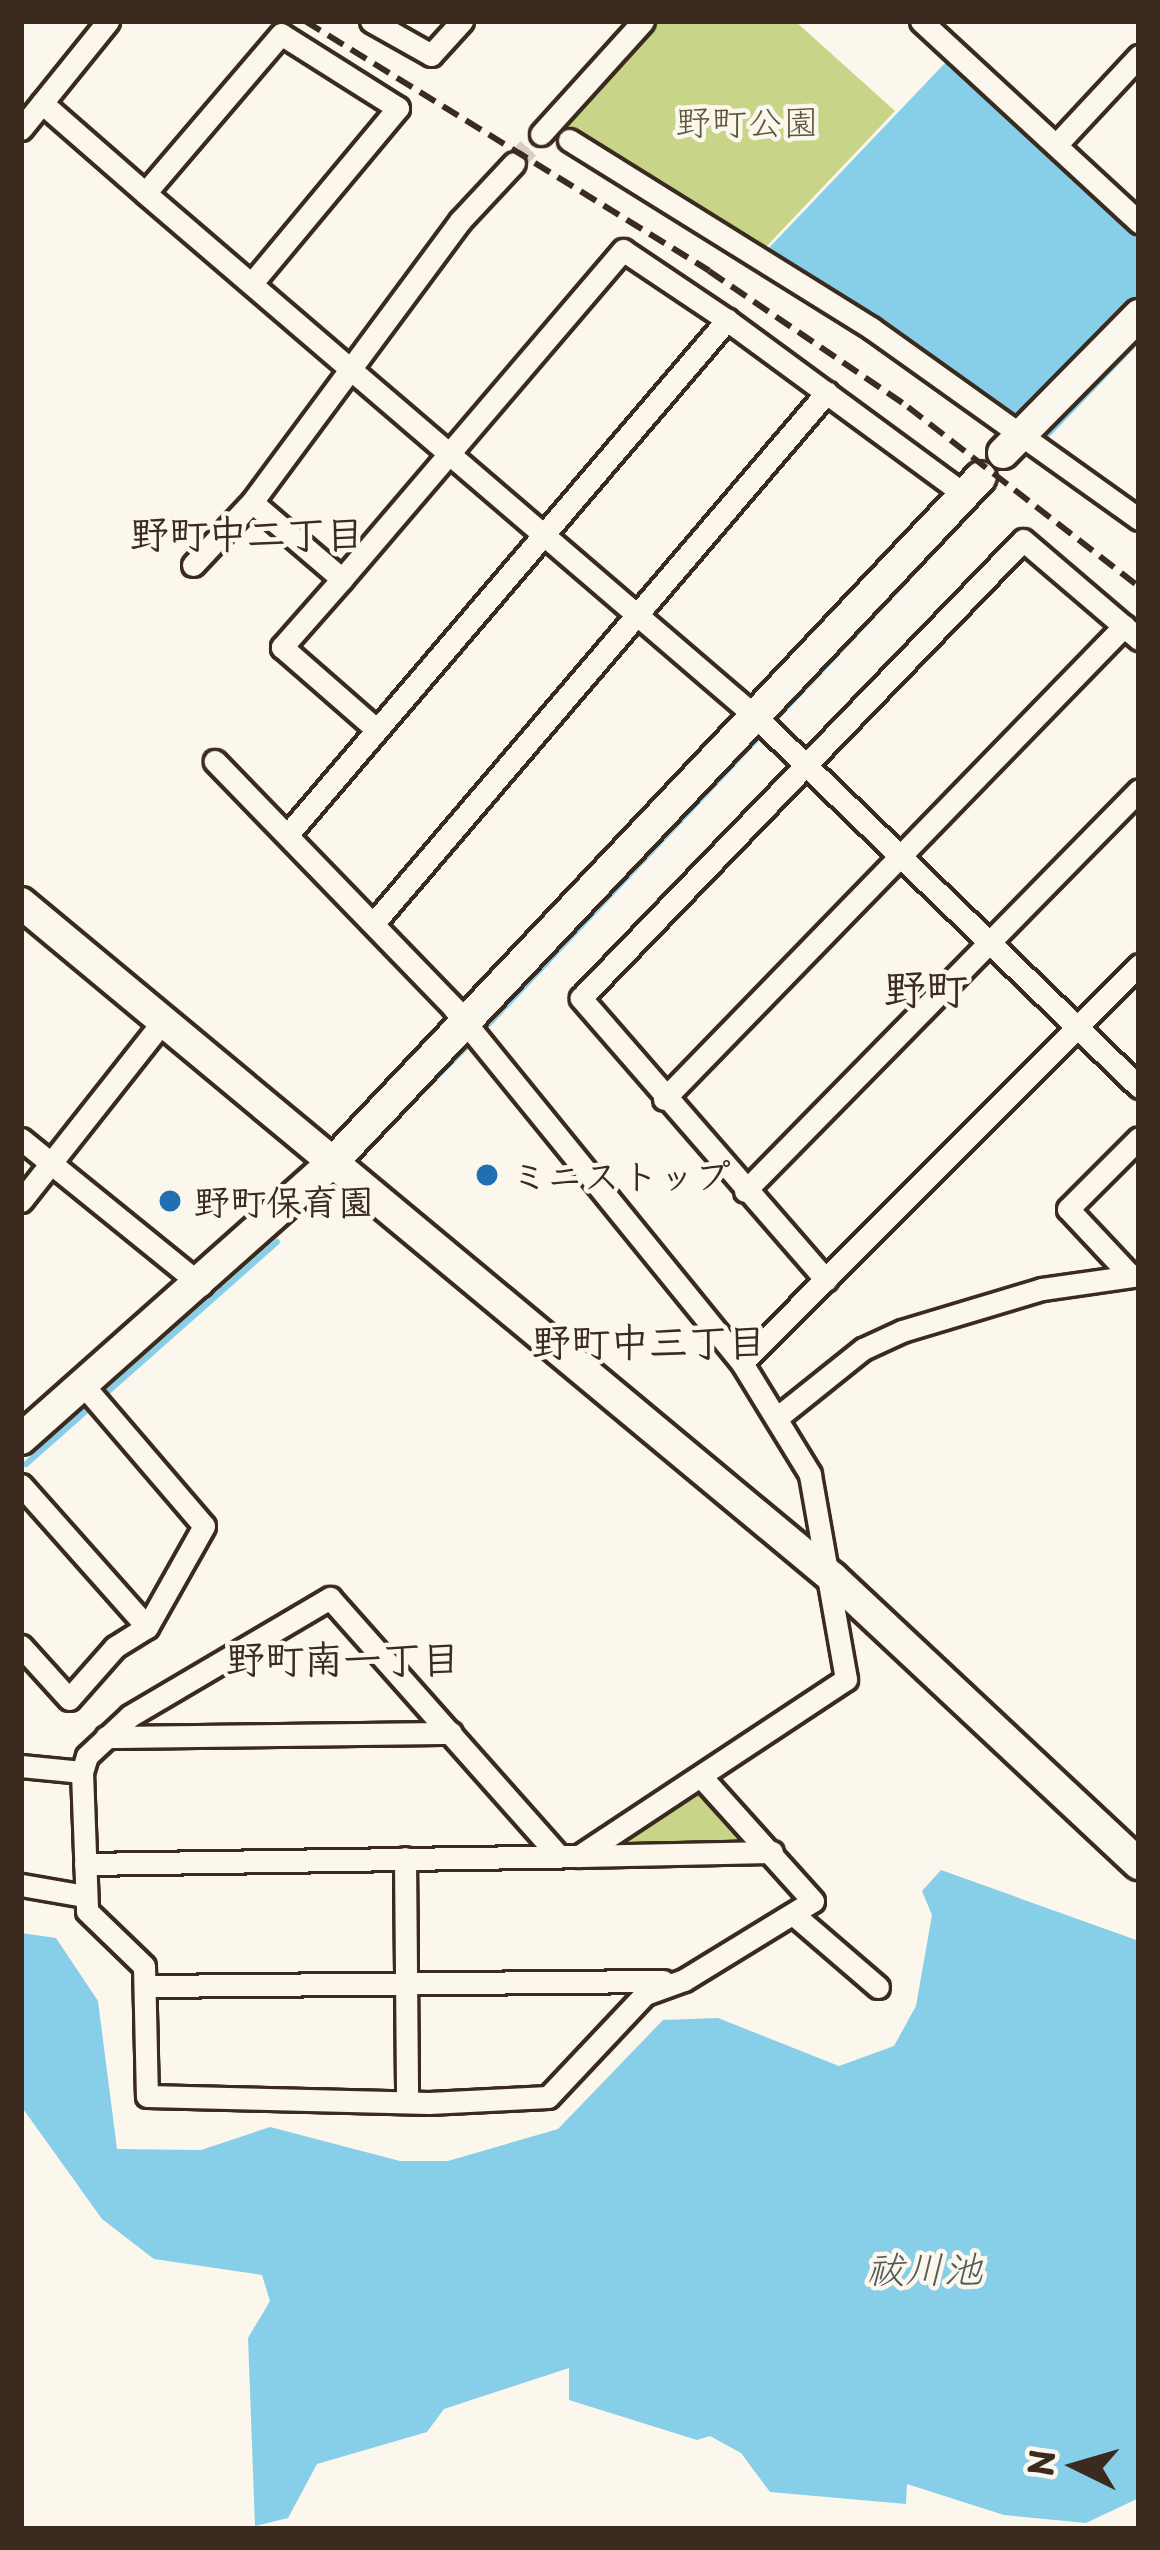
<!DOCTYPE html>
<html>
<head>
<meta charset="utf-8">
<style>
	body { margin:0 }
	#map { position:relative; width:1160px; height:2550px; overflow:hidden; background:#fbf7ec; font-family:"Playpen Sans","Klee One",sans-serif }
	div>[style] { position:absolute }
	.green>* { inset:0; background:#c8d488 }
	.water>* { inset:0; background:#87cee8 }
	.stream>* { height:6px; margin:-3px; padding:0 3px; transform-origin:3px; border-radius:3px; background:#87cee8 }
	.street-tunnel>* { height:21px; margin-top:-10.5px; transform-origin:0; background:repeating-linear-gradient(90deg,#d5cec3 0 21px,transparent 0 31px) }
	.roads { filter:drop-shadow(3px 0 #3b2a1e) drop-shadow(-3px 0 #3b2a1e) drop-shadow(0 3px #3b2a1e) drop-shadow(0 -3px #3b2a1e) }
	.street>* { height:21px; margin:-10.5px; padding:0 10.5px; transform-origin:10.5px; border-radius:10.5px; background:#fbf7ec }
	.secondary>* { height:30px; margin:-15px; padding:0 15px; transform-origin:15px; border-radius:15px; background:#fbf7ec }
	.rail>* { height:6px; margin-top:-3px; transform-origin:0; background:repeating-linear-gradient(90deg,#3b2a1e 0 18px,transparent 0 27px) }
	.dots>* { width:33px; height:33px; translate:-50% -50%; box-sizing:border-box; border:6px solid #fbf7ec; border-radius:50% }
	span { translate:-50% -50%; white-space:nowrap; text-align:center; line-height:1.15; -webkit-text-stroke:9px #fbf7ec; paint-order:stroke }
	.park-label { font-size:36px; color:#5e5438 }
	.poi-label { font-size:36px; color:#3b2a1e; font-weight:700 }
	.left { translate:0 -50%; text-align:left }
	.neighbourhood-label { font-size:39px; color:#3b2a1e; font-weight:700 }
	.water-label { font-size:39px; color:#525b5b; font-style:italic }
	.quarter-label { font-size:42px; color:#3b2a1e; font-weight:700 }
	.frame { position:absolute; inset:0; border:24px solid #3b2a1e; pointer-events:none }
	.north { position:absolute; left:1016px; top:2406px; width:120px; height:120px; -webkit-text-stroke:9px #fbf7ec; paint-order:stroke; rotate:275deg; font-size:33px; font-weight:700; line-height:48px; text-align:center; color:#3b2a1e }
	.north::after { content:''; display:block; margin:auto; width:42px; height:54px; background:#3b2a1e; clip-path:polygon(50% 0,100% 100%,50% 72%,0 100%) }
</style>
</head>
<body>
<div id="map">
	<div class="green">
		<i style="clip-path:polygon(657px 21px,795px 21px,895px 111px,764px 249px,565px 127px)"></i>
		<i style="clip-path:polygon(693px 1793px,706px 1795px,752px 1839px,747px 1846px,607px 1847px)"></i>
	</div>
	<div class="water">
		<i style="clip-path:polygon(946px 62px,1139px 237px,1139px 293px,1016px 420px,765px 252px)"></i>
		<i style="clip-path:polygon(941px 1870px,1139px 1941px,1139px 2498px,1086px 2523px,1004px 2515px,907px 2484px,906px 2504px,770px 2492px,741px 2453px,710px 2436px,697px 2440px,569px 2400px,569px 2368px,444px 2409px,427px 2432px,317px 2464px,288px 2518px,255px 2526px,248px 2338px,270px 2301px,262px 2275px,154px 2259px,102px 2219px,21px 2106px,21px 1933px,56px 1938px,98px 2001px,117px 2149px,201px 2150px,270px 2127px,400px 2161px,448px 2161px,558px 2129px,663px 2020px,718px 2018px,839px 2066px,894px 2046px,916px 2006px,932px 1915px,922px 1891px)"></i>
	</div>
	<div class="stream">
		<i style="left:1048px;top:434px;width:132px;rotate:-46.2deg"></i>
		<i style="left:482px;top:1031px;width:719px;rotate:-46.75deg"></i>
		<i style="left:376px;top:1138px;width:136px;rotate:-45.3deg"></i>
		<i style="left:26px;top:1464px;width:335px;rotate:-41.5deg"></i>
	</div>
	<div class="street-tunnel">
		<i style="left:514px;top:163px;width:40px;rotate:-47deg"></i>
	</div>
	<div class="roads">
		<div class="street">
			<i style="left:371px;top:21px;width:69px;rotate:29.5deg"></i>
			<i style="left:431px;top:55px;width:46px;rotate:-47.6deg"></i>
			<i style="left:921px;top:21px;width:297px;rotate:42.7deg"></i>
			<i style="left:42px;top:103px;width:137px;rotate:41.1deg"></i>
			<i style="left:21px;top:129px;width:139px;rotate:-51.1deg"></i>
			<i style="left:541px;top:134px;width:152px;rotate:-47.9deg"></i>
			<i style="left:569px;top:140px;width:356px;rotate:31.9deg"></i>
			<i style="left:871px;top:328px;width:329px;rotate:35.5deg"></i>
			<i style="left:1056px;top:145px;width:122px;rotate:-47deg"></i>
			<i style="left:252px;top:283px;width:228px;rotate:-50.2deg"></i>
			<i style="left:398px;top:108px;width:138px;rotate:-147.7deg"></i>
			<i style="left:281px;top:34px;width:209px;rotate:130.5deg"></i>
			<i style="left:145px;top:193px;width:804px;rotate:40.61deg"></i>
			<i style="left:755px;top:716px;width:534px;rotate:44.01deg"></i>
			<i style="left:727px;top:320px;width:294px;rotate:36.3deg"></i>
			<i style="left:193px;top:565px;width:86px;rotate:-46.9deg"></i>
			<i style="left:342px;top:579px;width:91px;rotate:131.4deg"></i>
			<i style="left:282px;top:647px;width:126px;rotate:41.1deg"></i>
			<i style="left:289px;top:833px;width:675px;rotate:-49.51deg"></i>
			<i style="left:727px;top:320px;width:125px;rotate:-146.1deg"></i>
			<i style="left:623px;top:250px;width:433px;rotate:130.5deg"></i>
			<i style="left:342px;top:579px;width:118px;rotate:-139.5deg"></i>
			<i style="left:252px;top:502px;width:350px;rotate:-53.5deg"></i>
			<i style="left:460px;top:221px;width:79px;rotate:-47deg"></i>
			<i style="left:373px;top:924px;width:699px;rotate:-49.52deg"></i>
			<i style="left:664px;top:1099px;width:660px;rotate:-45.8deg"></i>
			<i style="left:21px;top:1139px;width:232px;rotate:39deg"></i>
			<i style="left:745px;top:1191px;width:562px;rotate:-45.5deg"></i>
			<i style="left:21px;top:1201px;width:229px;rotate:-51.7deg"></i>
			<i style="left:1131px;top:1276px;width:92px;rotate:-133.2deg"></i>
			<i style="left:1068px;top:1209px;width:100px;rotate:-45deg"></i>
			<i style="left:826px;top:1280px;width:374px;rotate:-131deg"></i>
			<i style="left:581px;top:998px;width:636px;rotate:-46.02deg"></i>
			<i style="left:1023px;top:540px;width:153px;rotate:40.5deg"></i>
			<i style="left:742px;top:1363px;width:562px;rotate:-45.07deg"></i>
			<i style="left:84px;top:1386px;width:184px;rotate:49.4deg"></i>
			<i style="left:204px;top:1526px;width:116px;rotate:119.4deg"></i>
			<i style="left:778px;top:1417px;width:109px;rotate:-38.7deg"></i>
			<i style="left:863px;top:1349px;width:43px;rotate:-24.8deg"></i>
			<i style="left:902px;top:1331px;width:146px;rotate:-16.7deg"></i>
			<i style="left:1042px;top:1289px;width:98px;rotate:-8.2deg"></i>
			<i style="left:21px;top:1485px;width:190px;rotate:48.4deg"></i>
			<i style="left:147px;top:1627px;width:38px;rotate:148deg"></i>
			<i style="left:115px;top:1647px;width:69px;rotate:131.5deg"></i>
			<i style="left:69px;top:1699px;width:72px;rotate:-132.2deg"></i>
			<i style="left:106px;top:1737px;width:345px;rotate:-0.7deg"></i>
			<i style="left:21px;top:1766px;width:61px;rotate:5.6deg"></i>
			<i style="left:559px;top:1856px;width:345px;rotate:-131.6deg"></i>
			<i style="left:330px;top:1598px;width:232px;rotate:149.5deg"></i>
			<i style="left:130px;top:1716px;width:59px;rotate:137.1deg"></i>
			<i style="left:87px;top:1756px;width:17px;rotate:107deg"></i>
			<i style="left:82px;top:1772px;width:139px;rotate:87.9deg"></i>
			<i style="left:87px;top:1911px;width:79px;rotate:44deg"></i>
			<i style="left:144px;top:1966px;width:130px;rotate:88.7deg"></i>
			<i style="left:147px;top:2096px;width:282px;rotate:1.4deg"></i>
			<i style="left:429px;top:2103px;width:119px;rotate:-2.9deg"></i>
			<i style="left:548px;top:2097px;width:141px;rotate:-46.7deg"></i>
			<i style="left:645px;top:1994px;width:41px;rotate:-19.7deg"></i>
			<i style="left:684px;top:1980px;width:151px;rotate:-31.5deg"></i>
			<i style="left:813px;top:1901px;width:164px;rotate:-132deg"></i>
			<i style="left:579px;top:1856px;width:193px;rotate:-1.2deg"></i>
			<i style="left:405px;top:1858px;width:244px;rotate:89.5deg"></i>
			<i style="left:85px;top:1864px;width:494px;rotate:-0.9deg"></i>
			<i style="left:579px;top:1856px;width:320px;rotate:-33.5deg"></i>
			<i style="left:846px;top:1679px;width:208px;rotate:-100deg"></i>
			<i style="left:810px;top:1474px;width:130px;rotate:-121.5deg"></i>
			<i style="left:742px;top:1363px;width:457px;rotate:-129.1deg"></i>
			<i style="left:454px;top:1008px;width:344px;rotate:-134.1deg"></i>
			<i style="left:21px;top:1885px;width:65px;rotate:9.8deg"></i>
			<i style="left:793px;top:1914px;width:112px;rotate:40.7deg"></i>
			<i style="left:148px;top:1986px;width:515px;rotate:-0.56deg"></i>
		</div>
		<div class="secondary">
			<i style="left:1003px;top:453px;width:194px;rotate:-45.4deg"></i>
			<i style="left:21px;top:903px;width:1056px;rotate:39.74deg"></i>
			<i style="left:833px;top:1578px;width:419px;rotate:43.1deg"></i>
			<i style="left:21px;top:1439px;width:416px;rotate:-41.6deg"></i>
			<i style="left:332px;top:1163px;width:944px;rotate:-46.59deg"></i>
		</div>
	</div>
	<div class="rail">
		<i style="left:305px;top:21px;width:475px;rotate:31.7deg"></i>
		<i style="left:709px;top:271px;width:241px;rotate:34.3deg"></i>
		<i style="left:908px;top:407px;width:293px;rotate:37.9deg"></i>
	</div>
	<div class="dots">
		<i style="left:487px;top:1175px;background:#1f6fb2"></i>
		<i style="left:170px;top:1201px;background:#1f6fb2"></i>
	</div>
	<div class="park-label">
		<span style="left:747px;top:121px">野町公園</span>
	</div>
	<div class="poi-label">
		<span class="left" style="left:511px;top:1175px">ミニストップ</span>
		<span class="left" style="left:194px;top:1201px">野町保育園</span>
	</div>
	<div class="neighbourhood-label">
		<span style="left:247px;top:532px">野町中二丁目</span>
		<span style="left:649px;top:1340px">野町中三丁目</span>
		<span style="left:343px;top:1657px">野町南一丁目</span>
	</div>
	<div class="water-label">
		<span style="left:924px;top:2267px">祓川池</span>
	</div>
	<div class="quarter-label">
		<span style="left:926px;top:987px">野町</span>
	</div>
	<div class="frame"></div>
	<div class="north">N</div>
</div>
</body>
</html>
